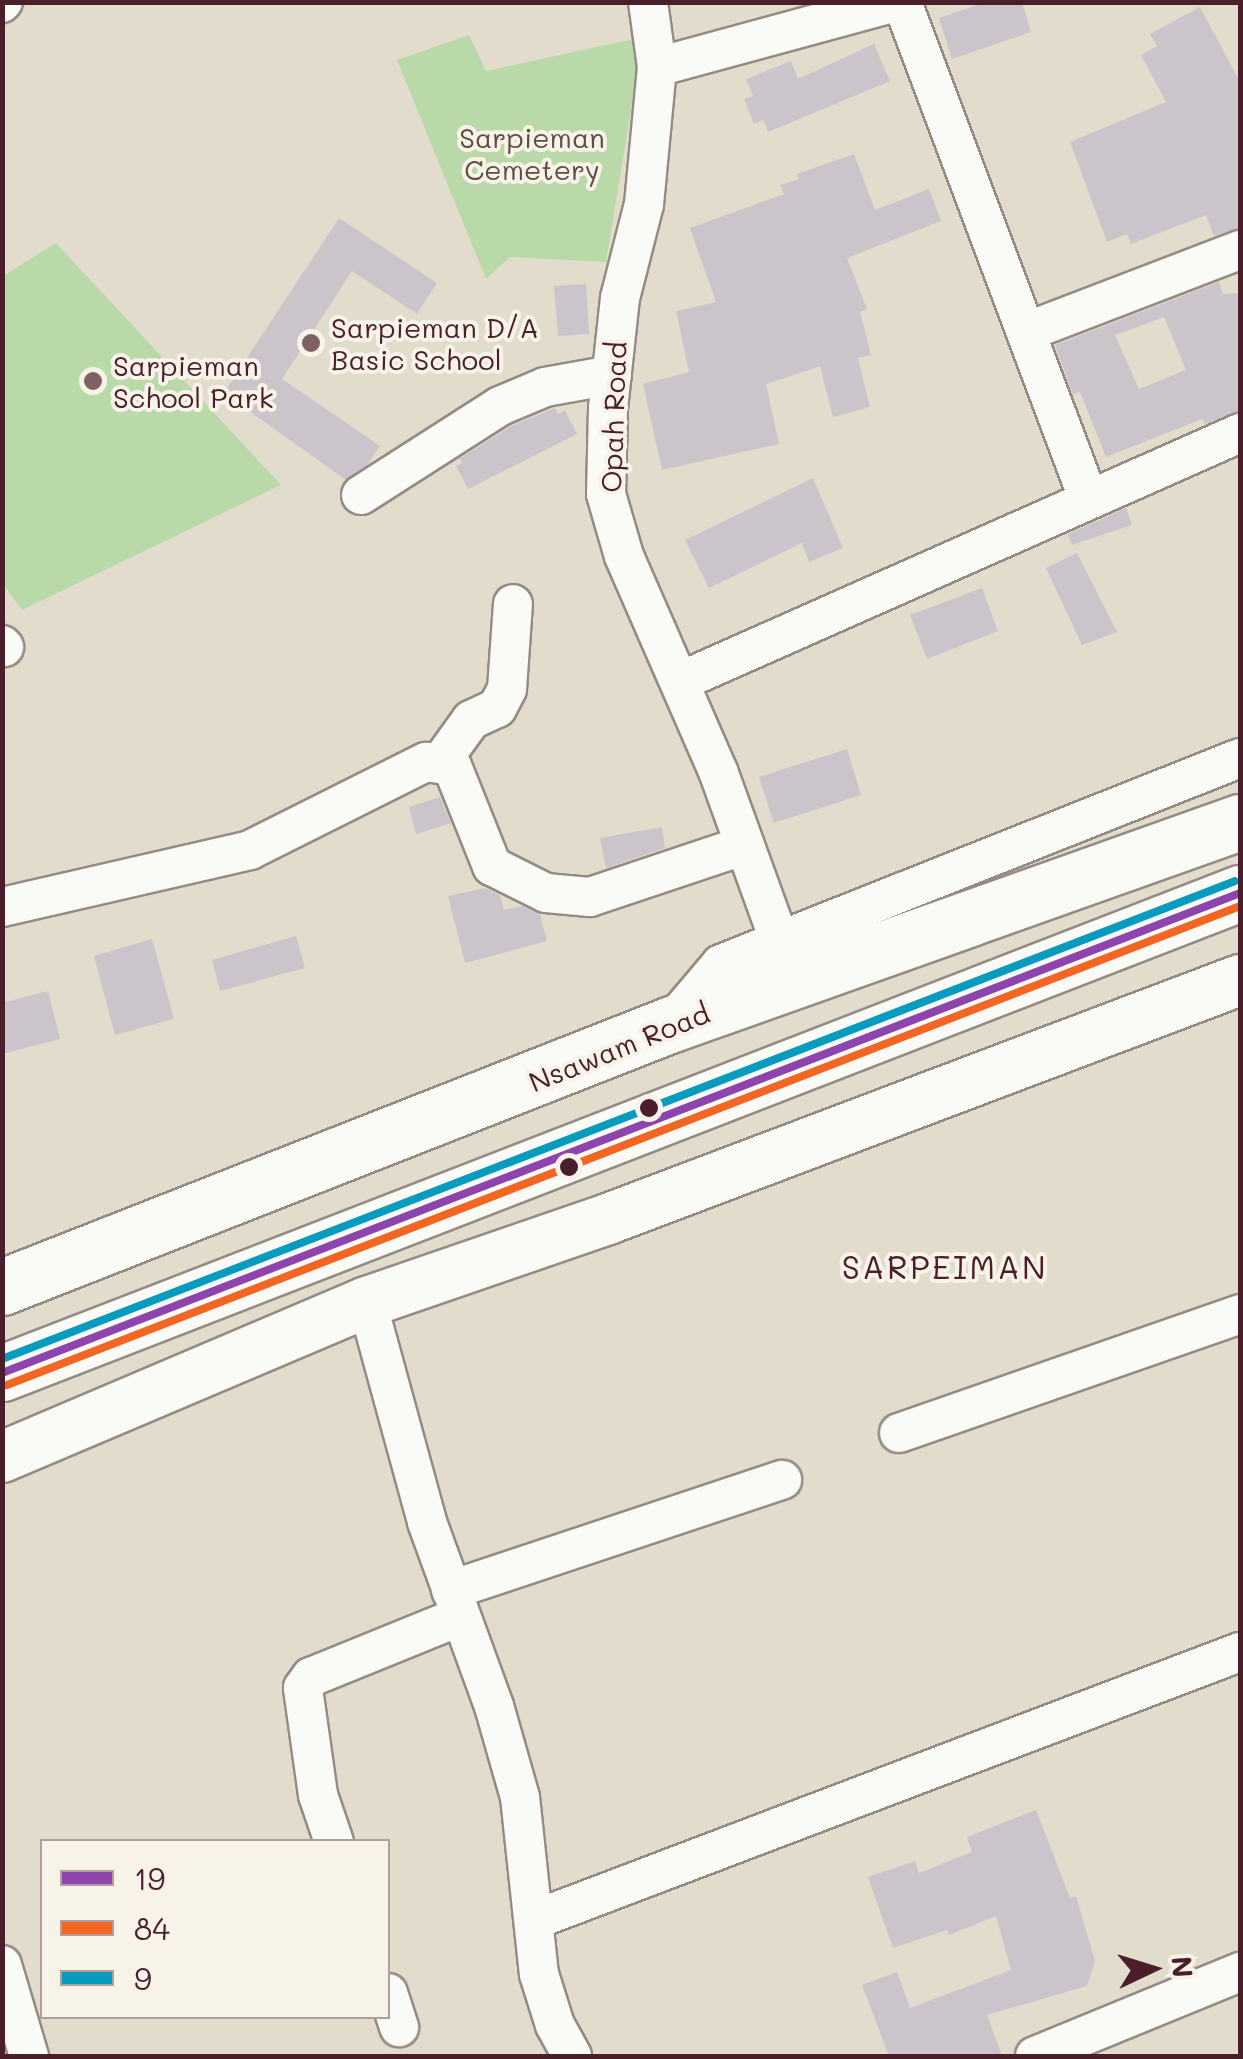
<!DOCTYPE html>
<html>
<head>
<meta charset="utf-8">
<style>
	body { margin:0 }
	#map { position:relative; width:1243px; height:2059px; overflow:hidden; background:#e1dccb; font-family:Mali,sans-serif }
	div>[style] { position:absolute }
	.green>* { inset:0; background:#bad9a8 }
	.building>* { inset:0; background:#ccc4cb }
	.roads { filter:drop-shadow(2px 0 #958b84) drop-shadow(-2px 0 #958b84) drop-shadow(0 2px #958b84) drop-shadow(0 -2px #958b84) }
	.minor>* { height:38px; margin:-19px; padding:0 19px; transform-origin:19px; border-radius:19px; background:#fafaf7 }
	.major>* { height:50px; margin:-25px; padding:0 25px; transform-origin:25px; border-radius:25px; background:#fafaf7 }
	.highway>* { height:55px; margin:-27.5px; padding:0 27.5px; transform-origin:27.5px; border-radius:27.5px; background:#fafaf7 }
	.bus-1>* { height:8px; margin:-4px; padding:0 4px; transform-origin:4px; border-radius:4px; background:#8e44ad }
	.bus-2>* { height:8px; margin:-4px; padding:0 4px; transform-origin:4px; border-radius:4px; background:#f26522 }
	.bus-3>* { height:8px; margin:-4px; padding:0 4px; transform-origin:4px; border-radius:4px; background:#079bbe }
	.dots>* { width:28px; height:28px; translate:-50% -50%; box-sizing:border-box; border:5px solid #f7f3e8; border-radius:50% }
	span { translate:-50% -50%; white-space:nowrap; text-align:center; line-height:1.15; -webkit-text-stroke:8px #f7f3e8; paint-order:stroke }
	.park-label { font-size:28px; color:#5e4d43 }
	.poi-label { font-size:28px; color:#4a1f2b }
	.left { translate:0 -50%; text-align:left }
	.street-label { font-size:28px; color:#4a1f2b }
	.quarter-label { font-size:32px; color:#4a1f2b; letter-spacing:2.5px }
	.frame { position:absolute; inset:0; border:5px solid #4a1f2b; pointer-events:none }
	.legend { position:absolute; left:40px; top:1839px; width:350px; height:180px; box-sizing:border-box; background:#f7f3e8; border:2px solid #b29e9c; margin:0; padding:12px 18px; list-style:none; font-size:30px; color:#4a1f2b }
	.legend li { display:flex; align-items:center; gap:20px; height:50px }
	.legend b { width:50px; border:2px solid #b29e9c }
	.north { position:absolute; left:1103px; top:1919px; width:100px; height:100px; -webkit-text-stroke:8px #f7f3e8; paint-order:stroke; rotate:86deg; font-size:28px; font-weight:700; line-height:40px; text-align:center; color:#4a1f2b }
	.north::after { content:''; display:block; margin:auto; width:35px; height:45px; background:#4a1f2b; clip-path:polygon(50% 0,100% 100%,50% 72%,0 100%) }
</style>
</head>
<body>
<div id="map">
	<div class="green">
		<i style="clip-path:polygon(469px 35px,486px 71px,643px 37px,606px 262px,510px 257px,486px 279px,397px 60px)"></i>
		<i style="clip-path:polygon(56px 243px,281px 485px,22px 610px,3px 584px,3px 276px)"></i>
	</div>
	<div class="building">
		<i style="clip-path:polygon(986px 2px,1022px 2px,1031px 32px,952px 59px,939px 18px)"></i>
		<i style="clip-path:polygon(1200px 7px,1240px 82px,1240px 228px,1214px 236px,1206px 215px,1131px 244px,1127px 234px,1107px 242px,1070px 142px,1166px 102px,1141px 55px,1157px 46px,1150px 34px)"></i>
		<i style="clip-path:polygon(874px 44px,890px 81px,768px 132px,763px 120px,754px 124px,744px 99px,753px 96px,746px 79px,791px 61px,798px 79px)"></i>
		<i style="clip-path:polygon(854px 154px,875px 210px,929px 189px,941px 221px,847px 258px,867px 309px,860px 312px,871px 355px,858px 358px,870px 407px,833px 417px,820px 366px,766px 384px,779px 444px,662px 470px,643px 384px,689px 372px,676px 311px,716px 302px,690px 228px,784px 194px,780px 185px,799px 179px,797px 174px)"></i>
		<i style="clip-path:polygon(339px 218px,437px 283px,417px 314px,352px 271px,282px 379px,380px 446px,368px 464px,346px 480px,224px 393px)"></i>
		<i style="clip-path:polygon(evenodd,1219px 282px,1223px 294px,1240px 293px,1240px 411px,1205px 424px,1202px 419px,1106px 457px,1080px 392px,1073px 395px,1055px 345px,1219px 282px,1164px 317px,1186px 370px,1139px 389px,1115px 335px,1164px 317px)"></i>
		<i style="clip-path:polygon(586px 284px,589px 334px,558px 336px,554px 286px)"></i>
		<i style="clip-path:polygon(555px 408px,558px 414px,565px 410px,577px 434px,468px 489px,456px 466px,462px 463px,459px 459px,511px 426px)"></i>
		<i style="clip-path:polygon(813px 478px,843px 548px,809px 562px,802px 543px,709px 588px,685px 540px)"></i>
		<i style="clip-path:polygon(1126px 508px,1132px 525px,1072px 545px,1068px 534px)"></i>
		<i style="clip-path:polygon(1077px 553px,1117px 632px,1082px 645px,1046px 568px)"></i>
		<i style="clip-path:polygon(982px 588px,998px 631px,927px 659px,910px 615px)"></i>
		<i style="clip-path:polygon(847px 749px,861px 795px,774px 823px,759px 777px)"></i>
		<i style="clip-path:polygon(440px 797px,451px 823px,416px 834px,409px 807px)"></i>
		<i style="clip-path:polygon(662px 827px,665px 848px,606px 868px,600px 838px)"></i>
		<i style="clip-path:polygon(485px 888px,500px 895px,504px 910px,522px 906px,540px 914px,547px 941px,465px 963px,448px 896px)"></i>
		<i style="clip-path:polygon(296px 936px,305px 968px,220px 991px,212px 960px)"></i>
		<i style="clip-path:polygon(152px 939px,174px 1019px,115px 1035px,94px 956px)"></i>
		<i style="clip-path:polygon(48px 991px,60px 1039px,2px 1054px,2px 1003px)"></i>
		<i style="clip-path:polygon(1036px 1810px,1070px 1898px,1076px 1896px,1095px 1961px,1087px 1986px,987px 2015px,1002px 2056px,889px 2056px,862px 1985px,897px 1972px,910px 2008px,1011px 1970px,996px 1916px,949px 1935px,947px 1930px,893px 1948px,868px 1877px,915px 1861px,919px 1873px,972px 1852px,967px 1837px)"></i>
	</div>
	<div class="roads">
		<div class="minor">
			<i style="left:648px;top:2px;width:66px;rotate:82.1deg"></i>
			<i style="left:657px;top:67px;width:138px;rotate:95.4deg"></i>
			<i style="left:644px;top:204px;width:97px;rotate:104.3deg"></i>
			<i style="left:620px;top:298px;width:111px;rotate:96.2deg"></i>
			<i style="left:608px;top:408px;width:86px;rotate:91.3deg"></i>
			<i style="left:606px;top:494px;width:65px;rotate:73.8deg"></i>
			<i style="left:624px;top:556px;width:235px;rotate:66.4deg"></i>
			<i style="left:718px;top:771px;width:223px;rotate:70.1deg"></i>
			<i style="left:902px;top:2px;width:530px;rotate:69.44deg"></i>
			<i style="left:2px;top:3px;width:1px;rotate:-45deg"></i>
			<i style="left:657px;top:67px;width:249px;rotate:-15.2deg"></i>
			<i style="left:1026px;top:332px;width:229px;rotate:-21deg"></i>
			<i style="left:361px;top:495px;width:165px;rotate:-32.6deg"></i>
			<i style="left:500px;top:406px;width:49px;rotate:-22.9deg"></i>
			<i style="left:545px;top:387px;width:68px;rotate:-10.2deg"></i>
			<i style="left:2px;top:645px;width:3px;rotate:45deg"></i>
			<i style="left:681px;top:681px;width:612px;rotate:-23.92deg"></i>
			<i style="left:440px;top:763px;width:53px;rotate:-54.2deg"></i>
			<i style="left:471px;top:720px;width:29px;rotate:-25deg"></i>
			<i style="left:497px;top:708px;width:21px;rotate:-62deg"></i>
			<i style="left:507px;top:689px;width:85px;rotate:-86deg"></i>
			<i style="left:2px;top:907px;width:254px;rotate:-12.9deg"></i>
			<i style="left:250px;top:850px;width:197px;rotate:-26.6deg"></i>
			<i style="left:426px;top:762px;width:26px;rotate:9deg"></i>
			<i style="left:452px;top:766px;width:108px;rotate:68.2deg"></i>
			<i style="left:492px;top:866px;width:60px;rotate:26.6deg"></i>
			<i style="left:546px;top:893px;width:44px;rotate:5.2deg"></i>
			<i style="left:590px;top:897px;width:163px;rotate:-18.5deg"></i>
			<i style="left:671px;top:1023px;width:77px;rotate:-49.7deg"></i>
			<i style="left:721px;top:964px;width:558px;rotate:-21.65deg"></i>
			<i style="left:367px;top:1302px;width:228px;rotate:74.7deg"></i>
			<i style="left:427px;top:1522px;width:196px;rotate:70deg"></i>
			<i style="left:494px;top:1706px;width:95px;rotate:74.1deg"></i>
			<i style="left:520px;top:1797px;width:178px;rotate:83.9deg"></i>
			<i style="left:539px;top:1974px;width:53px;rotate:72.6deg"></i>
			<i style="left:555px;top:2025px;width:35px;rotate:61deg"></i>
			<i style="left:899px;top:1433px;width:361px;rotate:-19.2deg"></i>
			<i style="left:451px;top:1590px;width:349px;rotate:-18.4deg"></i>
			<i style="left:334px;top:1842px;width:50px;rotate:-108.8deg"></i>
			<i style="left:318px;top:1795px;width:108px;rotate:-98deg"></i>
			<i style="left:303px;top:1688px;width:14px;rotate:-54deg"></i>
			<i style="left:311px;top:1677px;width:160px;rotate:-22.1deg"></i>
			<i style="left:534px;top:1920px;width:755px;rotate:-20.79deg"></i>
			<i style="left:2px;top:1965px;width:95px;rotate:73.5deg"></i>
			<i style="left:388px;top:1993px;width:36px;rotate:72deg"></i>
			<i style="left:1035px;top:2056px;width:222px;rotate:-22.3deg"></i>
		</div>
		<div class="major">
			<i style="left:2px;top:1457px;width:397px;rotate:-23deg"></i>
			<i style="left:367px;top:1302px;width:255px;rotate:-19deg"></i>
			<i style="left:608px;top:1219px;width:676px;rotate:-20.71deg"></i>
		</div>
		<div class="highway">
			<i style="left:2px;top:1287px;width:717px;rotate:-21.45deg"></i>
			<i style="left:669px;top:1025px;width:606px;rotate:-19.57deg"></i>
			<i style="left:2px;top:1373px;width:1328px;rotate:-21.19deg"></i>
		</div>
	</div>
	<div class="bus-1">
		<i style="left:2px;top:1373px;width:1328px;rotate:-21.19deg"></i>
	</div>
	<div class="bus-2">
		<i style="left:7px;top:1385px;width:1323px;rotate:-21.23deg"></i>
	</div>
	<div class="bus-3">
		<i style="left:2px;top:1359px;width:1322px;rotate:-21.19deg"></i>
	</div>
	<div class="dots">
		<i style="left:311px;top:343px;background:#7f6163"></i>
		<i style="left:93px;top:381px;background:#7f6163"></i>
		<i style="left:649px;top:1108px;background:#4a1f2b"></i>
		<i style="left:569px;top:1167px;background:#4a1f2b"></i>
	</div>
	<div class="park-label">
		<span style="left:532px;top:153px">Sarpieman<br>Cemetery</span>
	</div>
	<div class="poi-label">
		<span class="left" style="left:331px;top:343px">Sarpieman D/A<br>Basic School</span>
		<span class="left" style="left:113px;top:381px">Sarpieman<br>School Park</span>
	</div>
	<div class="street-label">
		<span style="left:613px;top:417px;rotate:-88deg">Opah Road</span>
		<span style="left:619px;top:1047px;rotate:-22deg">Nsawam Road</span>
	</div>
	<div class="quarter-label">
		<span style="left:945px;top:1266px">SARPEIMAN</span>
	</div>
	<div class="frame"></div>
	<ul class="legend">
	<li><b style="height:12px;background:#8e44ad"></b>19</li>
	<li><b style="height:12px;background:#f26522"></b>84</li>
	<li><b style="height:12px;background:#079bbe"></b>9</li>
	</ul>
	<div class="north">N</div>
</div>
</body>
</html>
